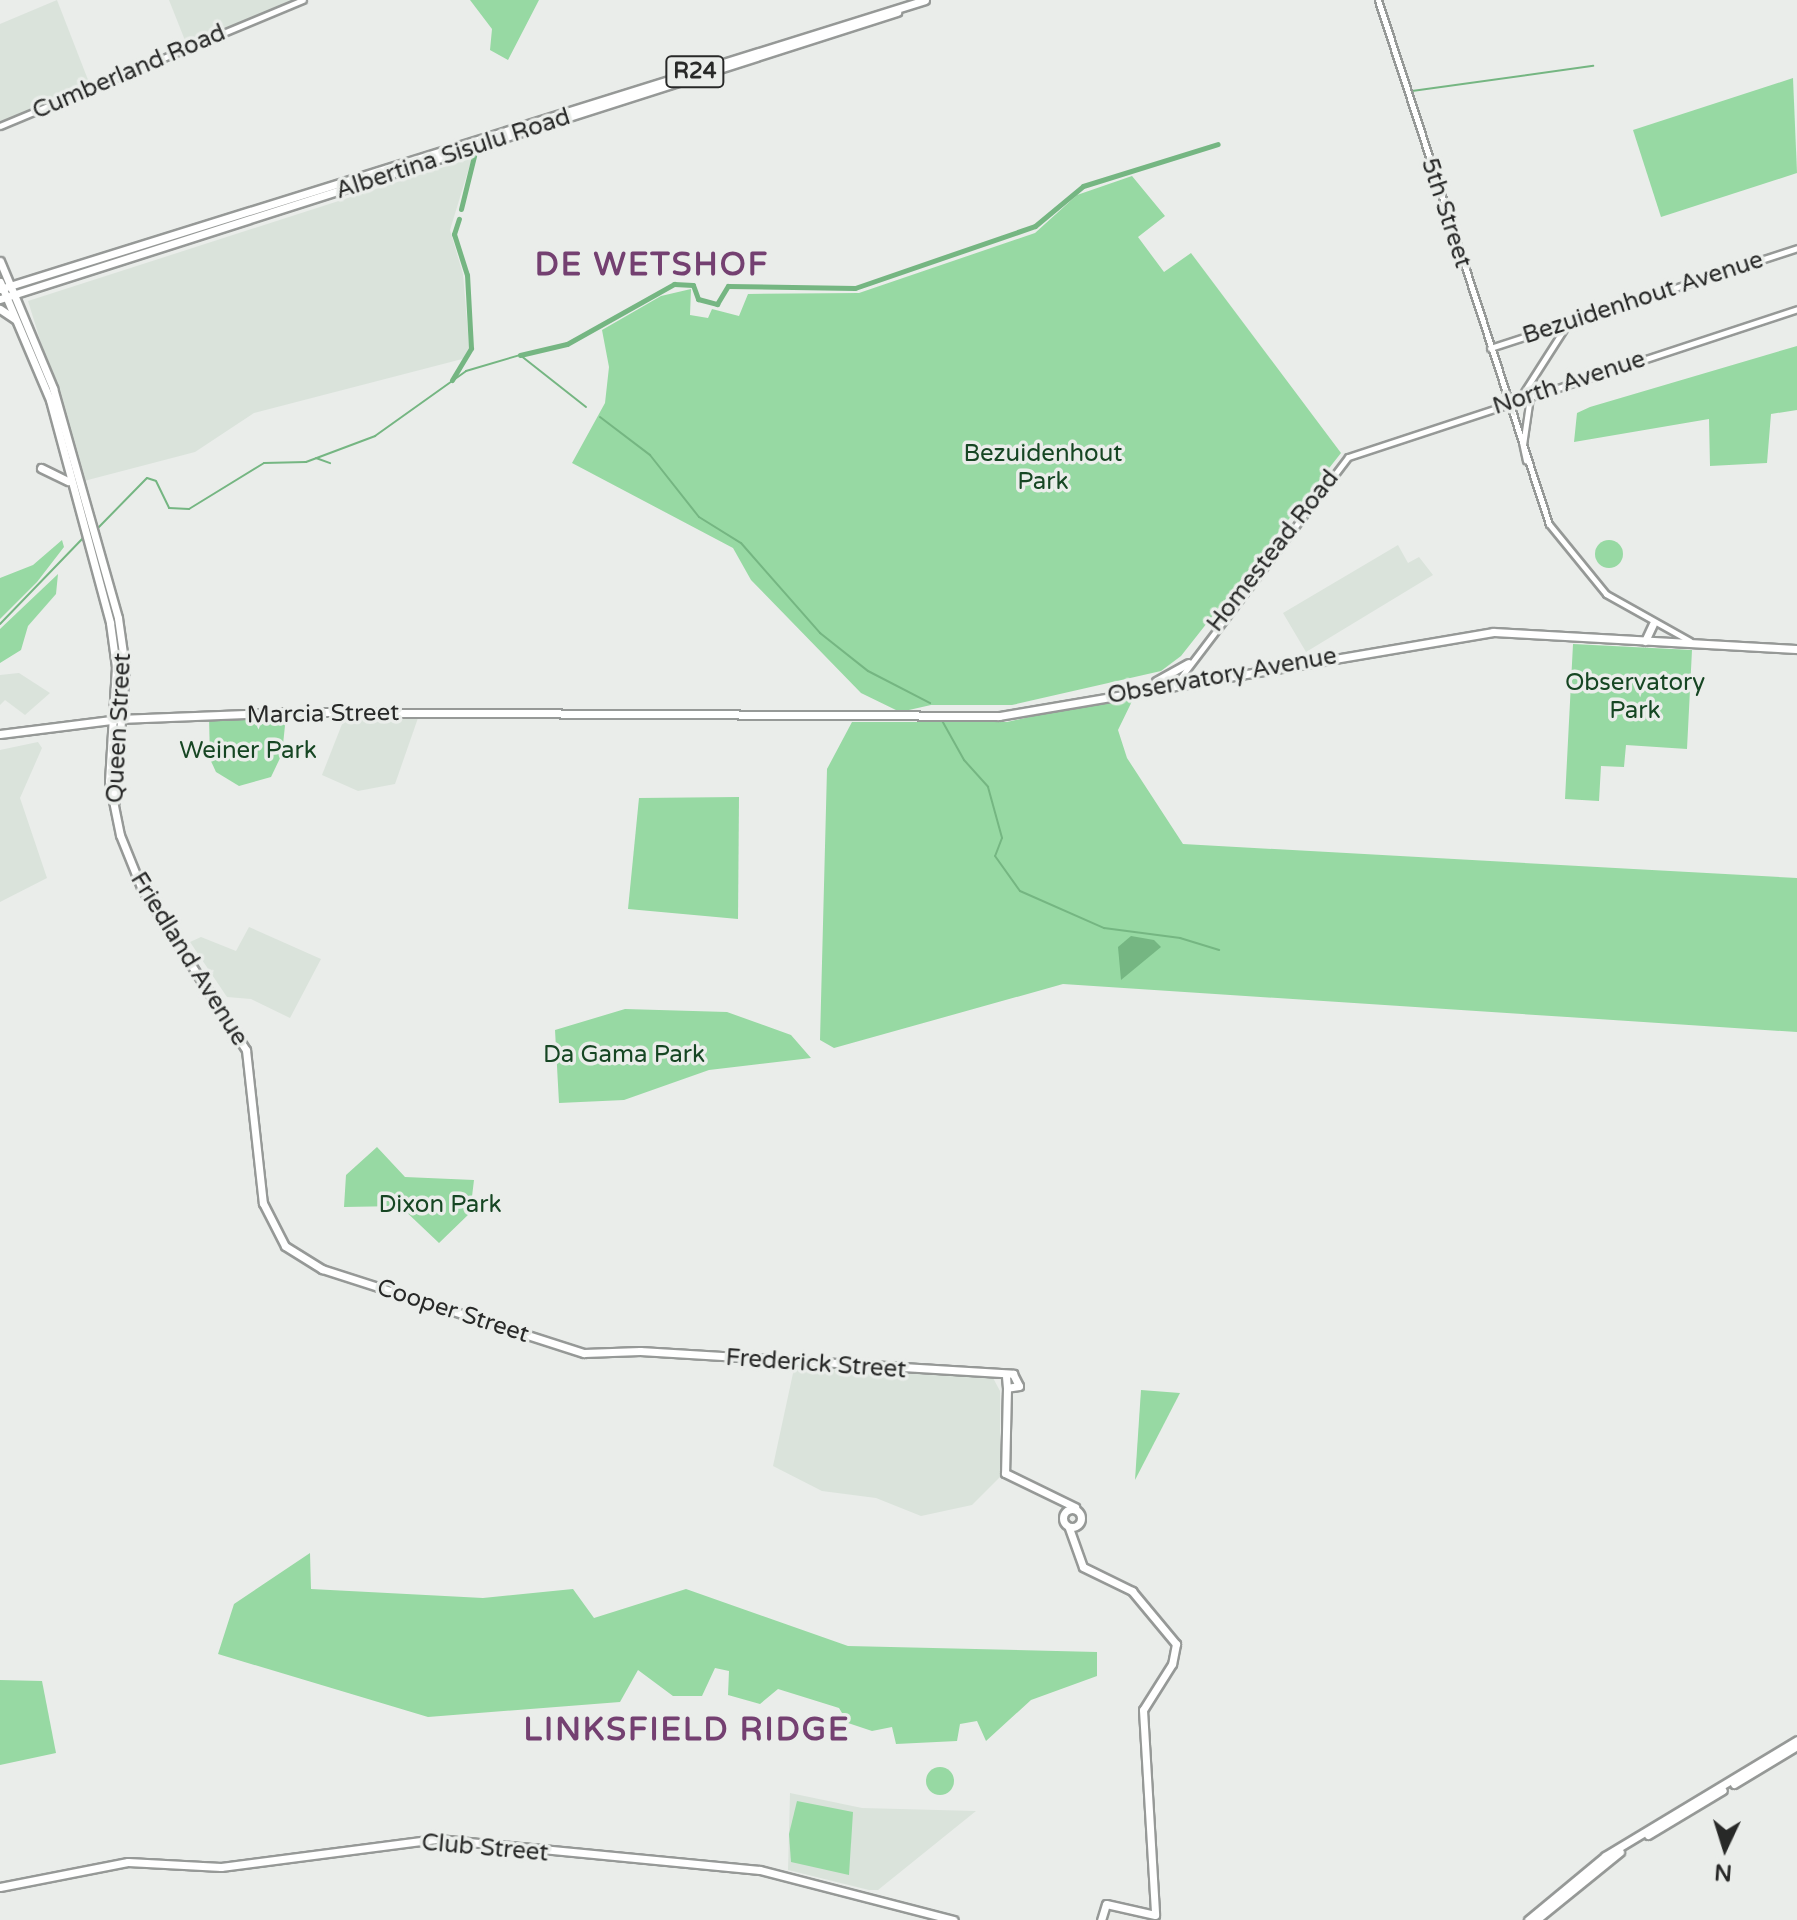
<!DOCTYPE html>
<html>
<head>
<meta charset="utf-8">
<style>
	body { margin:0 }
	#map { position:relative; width:1797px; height:1920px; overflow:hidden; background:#eaedea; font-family:"Varela Round",sans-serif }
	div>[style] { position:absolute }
	.built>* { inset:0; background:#dae3db }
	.green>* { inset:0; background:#97d9a3 }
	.round { border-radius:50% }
	.water>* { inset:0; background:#75b682 }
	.stream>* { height:2px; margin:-1px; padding:0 1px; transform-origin:1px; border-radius:1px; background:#75b682 }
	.canal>* { height:5px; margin:-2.5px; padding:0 2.5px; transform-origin:2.5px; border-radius:2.5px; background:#75b682 }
	.roads { filter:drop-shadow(2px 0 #969997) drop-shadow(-2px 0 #969997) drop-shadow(0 2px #969997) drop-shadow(0 -2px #969997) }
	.minor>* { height:5px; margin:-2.5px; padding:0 2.5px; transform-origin:2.5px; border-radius:2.5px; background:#fff }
	.major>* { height:7px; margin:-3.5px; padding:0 3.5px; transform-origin:3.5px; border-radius:3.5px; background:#fff }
	.major>.ring { margin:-3.5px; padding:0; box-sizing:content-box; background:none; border:7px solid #fff; border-radius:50% }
	span { translate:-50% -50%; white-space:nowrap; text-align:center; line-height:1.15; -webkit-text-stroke:7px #eaedea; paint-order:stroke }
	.shield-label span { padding:2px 6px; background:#eaedea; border:2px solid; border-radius:6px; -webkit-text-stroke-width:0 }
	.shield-label { font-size:22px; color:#282928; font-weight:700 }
	.street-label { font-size:24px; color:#282928 }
	.park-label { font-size:24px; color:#164623 }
	.district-label { font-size:32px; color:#744071; font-weight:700; letter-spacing:2px }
	.north { position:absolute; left:1685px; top:1808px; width:80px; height:80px; -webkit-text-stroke:6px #eaedea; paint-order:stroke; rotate:184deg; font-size:22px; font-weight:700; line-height:32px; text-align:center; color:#282928 }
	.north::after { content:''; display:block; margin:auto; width:28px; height:36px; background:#282928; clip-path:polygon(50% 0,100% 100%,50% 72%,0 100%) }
</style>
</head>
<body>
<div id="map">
	<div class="built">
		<i style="clip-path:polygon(57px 0,90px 85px,0 122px,0 24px)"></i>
		<i style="clip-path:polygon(169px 0,301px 0,188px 48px)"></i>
		<i style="clip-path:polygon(472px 158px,450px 230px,463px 274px,470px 357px,254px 413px,195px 452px,84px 481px,28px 301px)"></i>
		<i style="clip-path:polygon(1398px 545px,1408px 563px,1419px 557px,1433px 575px,1306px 652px,1283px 613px)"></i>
		<i style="clip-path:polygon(19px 673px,50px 693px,25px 715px,5px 700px,0 705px,0 675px)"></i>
		<i style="clip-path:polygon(346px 714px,418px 718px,395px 784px,358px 791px,322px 775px)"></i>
		<i style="clip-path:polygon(38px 742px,42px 748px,20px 798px,47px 878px,0 902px,0 750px)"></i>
		<i style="clip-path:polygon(249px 927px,321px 959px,290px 1018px,251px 999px,227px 997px,190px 942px,201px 937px,236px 951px)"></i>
		<i style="clip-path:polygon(795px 1364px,992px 1376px,1000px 1391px,1000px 1477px,972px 1505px,921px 1516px,876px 1498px,822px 1491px,773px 1466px)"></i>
		<i style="clip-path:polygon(790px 1793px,862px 1808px,976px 1811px,878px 1890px,869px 1890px,788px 1870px)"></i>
	</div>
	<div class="green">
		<i style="clip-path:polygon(470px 0,539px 0,508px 60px,490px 50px,492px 29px)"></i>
		<i style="clip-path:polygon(1793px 78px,1797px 173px,1661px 217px,1633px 130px)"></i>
		<i style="clip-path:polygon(1132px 176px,1165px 216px,1138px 237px,1164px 272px,1191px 253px,1341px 453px,1181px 656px,1161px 671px,1012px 705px,931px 705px,900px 712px,861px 693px,751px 580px,733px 548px,572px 463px,605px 403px,609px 367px,602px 330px,661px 296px,691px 289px,690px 315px,708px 318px,712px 309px,739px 316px,748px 294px,859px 293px,1035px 233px,1077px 195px)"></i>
		<i style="clip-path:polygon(1797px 346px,1797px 410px,1771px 414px,1767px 463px,1710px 466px,1709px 419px,1574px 442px,1577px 413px,1590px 407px)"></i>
		<i style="clip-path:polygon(62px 540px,64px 547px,37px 582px,0 619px,0 578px,33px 565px)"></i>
		<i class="round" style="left:1595px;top:540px;width:28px;height:28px"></i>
		<i style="clip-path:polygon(58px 574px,56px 594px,28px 626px,21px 650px,0 663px,0 629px)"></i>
		<i style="clip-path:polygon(1573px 644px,1692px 650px,1687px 749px,1626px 745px,1624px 767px,1601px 766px,1599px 801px,1565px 799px)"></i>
		<i style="clip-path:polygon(1136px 693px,1118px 730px,1127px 758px,1183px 844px,1797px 878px,1797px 1032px,1063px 984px,834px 1048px,820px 1040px,827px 769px,852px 722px,1007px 722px)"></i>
		<i style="clip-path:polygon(286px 716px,282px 754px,271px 777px,239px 786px,216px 772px,210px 759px,209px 717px)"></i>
		<i style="clip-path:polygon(739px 797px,738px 919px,628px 909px,639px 798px)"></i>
		<i style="clip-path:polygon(625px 1009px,727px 1012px,791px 1035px,811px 1058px,709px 1070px,624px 1100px,559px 1103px,555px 1030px)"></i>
		<i style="clip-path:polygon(377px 1147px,405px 1177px,474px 1180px,470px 1213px,439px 1243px,400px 1206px,344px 1207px,346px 1175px)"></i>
		<i style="clip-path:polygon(1141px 1390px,1180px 1393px,1135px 1480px)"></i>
		<i style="clip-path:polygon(310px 1553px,311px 1589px,483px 1598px,573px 1589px,594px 1618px,686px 1589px,848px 1646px,1097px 1652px,1097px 1676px,1031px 1700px,986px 1741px,977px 1721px,960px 1724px,957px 1741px,896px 1744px,892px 1727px,872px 1731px,848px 1723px,839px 1708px,778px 1689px,760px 1704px,728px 1695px,729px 1671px,715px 1668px,702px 1696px,673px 1696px,638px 1670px,620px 1702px,428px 1717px,218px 1654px,234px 1604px)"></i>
		<i style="clip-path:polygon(0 1680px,42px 1681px,56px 1753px,0 1765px)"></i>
		<i class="round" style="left:926px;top:1767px;width:28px;height:28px"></i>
		<i style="clip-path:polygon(797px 1801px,853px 1812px,849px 1875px,791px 1862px,789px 1834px)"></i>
	</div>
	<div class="water">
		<i style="clip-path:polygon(1131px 936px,1154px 940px,1161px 947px,1121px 980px,1118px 947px)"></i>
	</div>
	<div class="stream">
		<i style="left:1412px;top:91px;width:183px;rotate:-7.9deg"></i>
		<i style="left:600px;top:417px;width:63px;rotate:37.2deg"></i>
		<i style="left:650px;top:455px;width:79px;rotate:51.7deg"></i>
		<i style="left:699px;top:517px;width:49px;rotate:31.8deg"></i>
		<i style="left:741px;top:543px;width:120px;rotate:48.7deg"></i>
		<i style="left:820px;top:633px;width:61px;rotate:38.4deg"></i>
		<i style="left:868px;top:671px;width:70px;rotate:27.3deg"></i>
		<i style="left:316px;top:458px;width:15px;rotate:20deg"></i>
		<i style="left:97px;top:529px;width:71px;rotate:-45.6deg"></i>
		<i style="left:147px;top:478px;width:9px;rotate:18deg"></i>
		<i style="left:156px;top:481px;width:30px;rotate:64deg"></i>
		<i style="left:169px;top:508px;width:20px;rotate:3deg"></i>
		<i style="left:189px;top:509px;width:88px;rotate:-31.5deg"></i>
		<i style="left:264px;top:463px;width:42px;rotate:-1.4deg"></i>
		<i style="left:306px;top:462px;width:74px;rotate:-20.6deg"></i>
		<i style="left:375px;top:436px;width:112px;rotate:-35.5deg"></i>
		<i style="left:466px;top:371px;width:56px;rotate:-16.5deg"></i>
		<i style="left:520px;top:355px;width:84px;rotate:38.2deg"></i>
		<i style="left:0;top:624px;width:122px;rotate:-46deg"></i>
		<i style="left:940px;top:717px;width:49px;rotate:60.8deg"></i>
		<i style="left:964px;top:760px;width:36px;rotate:48deg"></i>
		<i style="left:988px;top:787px;width:53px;rotate:74.6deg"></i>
		<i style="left:1002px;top:838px;width:19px;rotate:111deg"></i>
		<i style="left:995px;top:856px;width:43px;rotate:54.5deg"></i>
		<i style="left:1020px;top:891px;width:92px;rotate:23.8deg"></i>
		<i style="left:1104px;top:928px;width:77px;rotate:7.5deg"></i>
		<i style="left:1180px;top:938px;width:41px;rotate:17.1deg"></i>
	</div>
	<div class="canal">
		<i style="left:461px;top:209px;width:55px;rotate:-76.2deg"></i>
		<i style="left:520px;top:355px;width:48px;rotate:-13.2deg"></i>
		<i style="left:567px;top:344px;width:123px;rotate:-29.3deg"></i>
		<i style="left:674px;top:284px;width:19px;rotate:3deg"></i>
		<i style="left:693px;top:285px;width:15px;rotate:70deg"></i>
		<i style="left:698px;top:299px;width:20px;rotate:15deg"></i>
		<i style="left:717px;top:304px;width:21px;rotate:-59deg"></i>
		<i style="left:728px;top:286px;width:127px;rotate:0.9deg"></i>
		<i style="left:855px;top:288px;width:190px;rotate:-19deg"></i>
		<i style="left:1035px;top:226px;width:62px;rotate:-39.8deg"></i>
		<i style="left:1083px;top:186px;width:141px;rotate:-17.3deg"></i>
		<i style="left:452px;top:380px;width:37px;rotate:-59deg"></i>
		<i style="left:471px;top:348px;width:73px;rotate:-93.1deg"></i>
		<i style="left:467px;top:275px;width:43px;rotate:-107.6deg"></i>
		<i style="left:454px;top:234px;width:16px;rotate:-72deg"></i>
	</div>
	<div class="roads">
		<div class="minor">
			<i style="left:1378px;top:0;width:551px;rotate:71.93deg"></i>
			<i style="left:1549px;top:524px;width:90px;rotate:50.8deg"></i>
			<i style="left:1606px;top:594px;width:96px;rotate:29.2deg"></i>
			<i style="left:0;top:126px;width:328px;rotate:-22.6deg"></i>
			<i style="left:1490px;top:348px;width:323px;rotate:-18deg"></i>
			<i style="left:1520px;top:398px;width:89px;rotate:-57.4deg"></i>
			<i style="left:1522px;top:442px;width:19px;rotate:78deg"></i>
			<i style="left:1523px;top:445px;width:49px;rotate:-81.7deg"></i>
			<i style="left:1178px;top:681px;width:281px;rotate:-52.8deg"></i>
			<i style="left:1348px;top:457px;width:473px;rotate:-18.2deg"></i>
		</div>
		<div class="major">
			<i style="left:0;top:261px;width:138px;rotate:67.3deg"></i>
			<i style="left:53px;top:388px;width:239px;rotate:74.2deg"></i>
			<i style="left:118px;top:618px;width:49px;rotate:81.9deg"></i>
			<i style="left:125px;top:667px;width:134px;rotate:94.3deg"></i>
			<i style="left:0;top:282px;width:128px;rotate:67deg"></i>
			<i style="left:50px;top:400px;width:231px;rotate:74.9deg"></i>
			<i style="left:110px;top:623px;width:44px;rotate:82.2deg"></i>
			<i style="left:116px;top:667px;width:114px;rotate:93.5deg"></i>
			<i style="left:109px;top:781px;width:55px;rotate:78.5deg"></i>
			<i style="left:120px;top:835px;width:56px;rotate:68deg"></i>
			<i style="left:141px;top:887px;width:194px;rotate:57.2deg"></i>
			<i style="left:246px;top:1050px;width:154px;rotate:83.7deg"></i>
			<i style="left:263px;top:1203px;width:48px;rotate:62.9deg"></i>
			<i style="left:285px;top:1246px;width:44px;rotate:31.9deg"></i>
			<i style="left:322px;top:1269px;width:275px;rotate:17.8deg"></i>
			<i style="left:584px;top:1353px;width:56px;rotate:-2deg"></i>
			<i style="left:640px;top:1351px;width:374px;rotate:3.5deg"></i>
			<i style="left:1013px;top:1374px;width:13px;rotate:63deg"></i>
			<i style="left:1019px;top:1386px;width:12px;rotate:171deg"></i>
			<i style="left:1007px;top:1388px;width:11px;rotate:-95deg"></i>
			<i style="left:0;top:289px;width:969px;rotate:-17.35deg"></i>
			<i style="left:0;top:299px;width:942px;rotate:-17.74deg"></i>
			<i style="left:0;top:309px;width:18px;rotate:34deg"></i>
			<i style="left:41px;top:468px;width:30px;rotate:26deg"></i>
			<i style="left:1645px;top:641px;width:19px;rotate:-65deg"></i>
			<i style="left:1156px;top:681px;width:37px;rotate:-29deg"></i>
			<i style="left:0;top:734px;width:120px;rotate:-7.2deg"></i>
			<i style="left:119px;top:719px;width:171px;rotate:-2.3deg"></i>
			<i style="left:290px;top:712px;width:709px;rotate:0.32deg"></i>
			<i style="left:999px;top:716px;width:501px;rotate:-9.65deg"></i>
			<i style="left:1493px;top:632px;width:304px;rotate:3.2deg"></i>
			<i style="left:1007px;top:1388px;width:85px;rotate:91.3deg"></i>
			<i style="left:1005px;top:1473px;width:78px;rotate:25.9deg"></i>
			<i class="ring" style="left:1063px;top:1509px;width:11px;height:11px"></i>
			<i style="left:1069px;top:1528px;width:41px;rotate:70.3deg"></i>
			<i style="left:1083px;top:1567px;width:55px;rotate:26.1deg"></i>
			<i style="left:1132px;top:1591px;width:69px;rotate:50.3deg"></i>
			<i style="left:1176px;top:1644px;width:20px;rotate:101deg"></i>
			<i style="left:1172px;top:1664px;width:54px;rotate:122.2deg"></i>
			<i style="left:1143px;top:1710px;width:205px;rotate:86.6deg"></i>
			<i style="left:1155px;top:1915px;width:50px;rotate:-167.3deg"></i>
			<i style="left:1106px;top:1904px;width:17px;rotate:107deg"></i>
			<i style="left:1734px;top:1784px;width:74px;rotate:-31.1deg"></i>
			<i style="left:1648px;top:1835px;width:87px;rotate:-31deg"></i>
			<i style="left:0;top:1887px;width:130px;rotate:-11.1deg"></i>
			<i style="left:128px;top:1862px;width:93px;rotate:3.1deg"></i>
			<i style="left:221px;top:1867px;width:219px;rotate:-7.4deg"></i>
			<i style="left:438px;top:1839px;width:323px;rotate:5.5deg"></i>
			<i style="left:760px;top:1870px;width:200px;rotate:14.5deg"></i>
			<i style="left:1528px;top:1920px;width:100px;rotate:-39.7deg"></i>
			<i style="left:1605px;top:1856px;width:224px;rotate:-31.1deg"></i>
			<i style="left:1536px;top:1920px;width:108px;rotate:-39deg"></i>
		</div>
	</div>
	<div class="shield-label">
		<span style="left:695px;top:72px">R24</span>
	</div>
	<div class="street-label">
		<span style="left:129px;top:72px;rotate:-23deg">Cumberland Road</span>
		<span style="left:453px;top:154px;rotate:-18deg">Albertina Sisulu Road</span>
		<span style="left:1446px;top:213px;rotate:72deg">5th Street</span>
		<span style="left:1643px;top:298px;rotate:-18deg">Bezuidenhout Avenue</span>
		<span style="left:1569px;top:383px;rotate:-18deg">North Avenue</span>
		<span style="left:1273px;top:551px;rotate:-52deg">Homestead Road</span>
		<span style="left:1222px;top:676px;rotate:-10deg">Observatory Avenue</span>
		<span style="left:323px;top:714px;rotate:-1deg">Marcia Street</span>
		<span style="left:119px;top:728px;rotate:-87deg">Queen Street</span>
		<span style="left:189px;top:959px;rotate:58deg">Friedland Avenue</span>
		<span style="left:453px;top:1311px;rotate:18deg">Cooper Street</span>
		<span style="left:816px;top:1364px;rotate:4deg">Frederick Street</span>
		<span style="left:485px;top:1848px;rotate:5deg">Club Street</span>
	</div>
	<div class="park-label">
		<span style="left:1043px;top:468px">Bezuidenhout<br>Park</span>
		<span style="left:1635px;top:697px">Observatory<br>Park</span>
		<span style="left:248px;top:751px">Weiner Park</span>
		<span style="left:624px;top:1055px">Da Gama Park</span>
		<span style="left:440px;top:1205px">Dixon Park</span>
	</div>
	<div class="district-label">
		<span style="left:652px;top:265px">DE WETSHOF</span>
		<span style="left:687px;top:1730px">LINKSFIELD RIDGE</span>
	</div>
	<div class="north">N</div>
</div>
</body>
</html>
